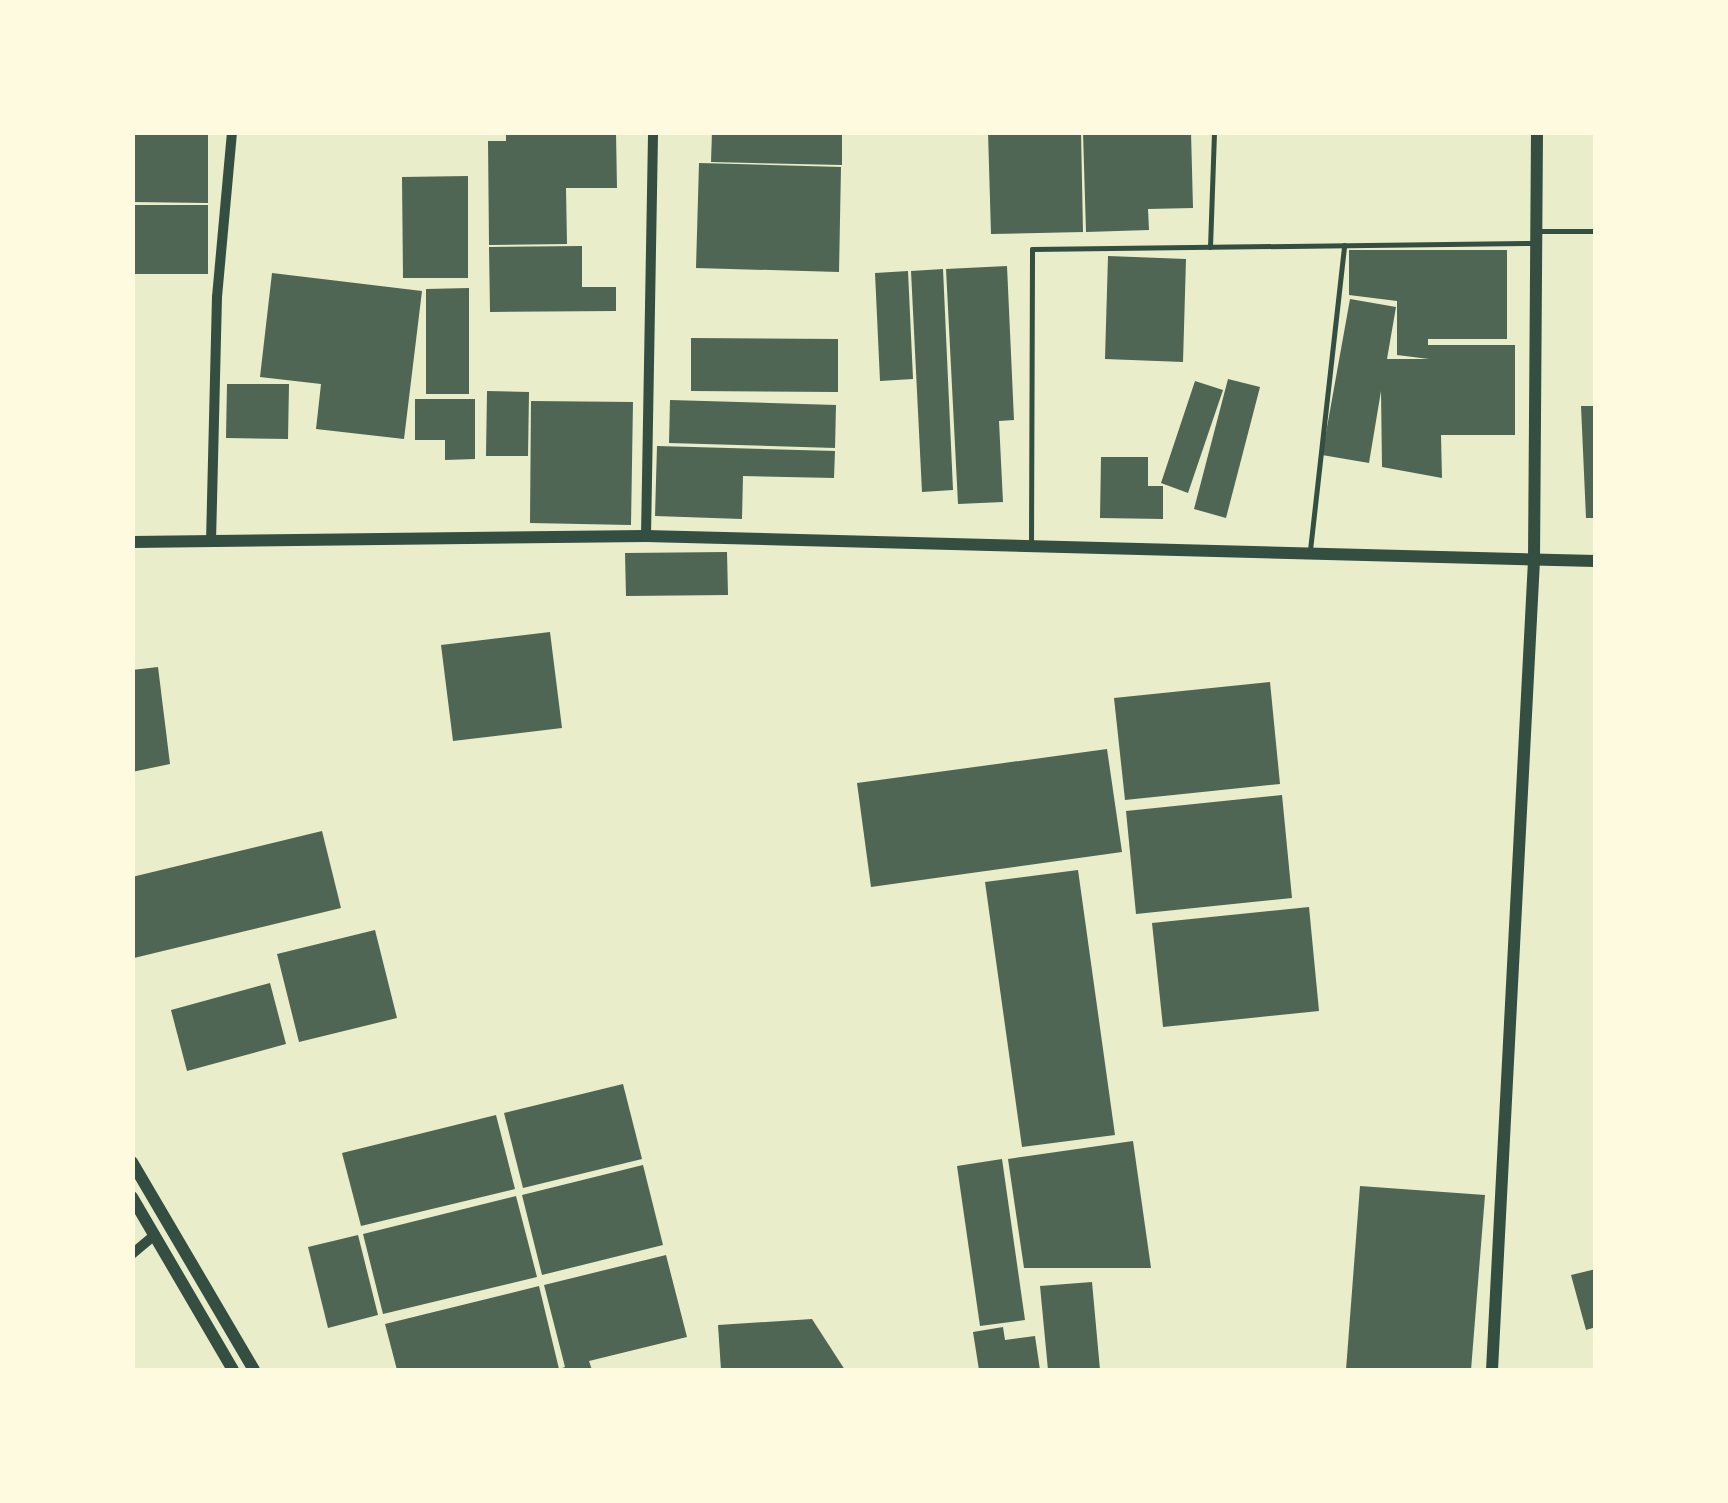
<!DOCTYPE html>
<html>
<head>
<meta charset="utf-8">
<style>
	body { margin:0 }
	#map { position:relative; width:1728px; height:1503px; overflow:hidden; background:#e9edc9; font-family:Helvetica,sans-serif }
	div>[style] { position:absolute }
	.building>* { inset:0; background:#4f6655 }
	.service>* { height:5px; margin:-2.5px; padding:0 2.5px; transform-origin:2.5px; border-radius:2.5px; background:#344e41 }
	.minor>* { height:10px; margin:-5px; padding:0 5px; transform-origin:5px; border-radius:5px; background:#344e41 }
	.tertiary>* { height:12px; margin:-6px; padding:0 6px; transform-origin:6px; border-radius:6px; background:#344e41 }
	span { translate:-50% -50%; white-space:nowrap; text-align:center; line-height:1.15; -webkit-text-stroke:10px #fefae0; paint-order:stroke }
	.frame { position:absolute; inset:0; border:135px solid #fefae0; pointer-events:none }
</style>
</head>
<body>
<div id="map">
	<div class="building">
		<i style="clip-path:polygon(132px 132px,208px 132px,208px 203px,132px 202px)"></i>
		<i style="clip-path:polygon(506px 132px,616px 132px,617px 188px,566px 188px,567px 244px,489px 245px,488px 141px,506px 141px)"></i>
		<i style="clip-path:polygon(712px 132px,842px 132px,842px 165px,711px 162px)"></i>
		<i style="clip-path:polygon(988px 132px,1081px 132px,1083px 232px,991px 234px)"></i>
		<i style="clip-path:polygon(1083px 132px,1191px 132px,1193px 208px,1148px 209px,1149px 230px,1086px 232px)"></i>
		<i style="clip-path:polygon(699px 163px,841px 167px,839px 272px,696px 268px)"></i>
		<i style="clip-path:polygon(468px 176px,468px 278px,403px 278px,402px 177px)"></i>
		<i style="clip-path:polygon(132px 205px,208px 205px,208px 274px,132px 274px)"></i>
		<i style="clip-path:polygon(582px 246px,582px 287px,616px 287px,616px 311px,490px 312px,489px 247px)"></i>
		<i style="clip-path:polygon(1349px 250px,1507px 250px,1507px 339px,1428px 339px,1428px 345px,1515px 345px,1515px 435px,1441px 435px,1442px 478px,1382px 467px,1381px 391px,1369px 463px,1322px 455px,1350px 299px,1396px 307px,1387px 359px,1429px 359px,1397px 355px,1397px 301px,1349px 295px)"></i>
		<i style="clip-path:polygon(1108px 256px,1186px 259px,1183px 362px,1105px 359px)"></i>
		<i style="clip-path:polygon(1007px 266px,1014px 420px,999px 421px,1003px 502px,958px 504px,946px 269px)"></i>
		<i style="clip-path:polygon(943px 269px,953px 490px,922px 492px,911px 271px)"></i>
		<i style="clip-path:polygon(908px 271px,913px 379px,880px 381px,875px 273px)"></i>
		<i style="clip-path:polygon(272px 273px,422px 291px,404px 439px,316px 429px,321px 384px,260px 377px)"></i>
		<i style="clip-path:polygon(469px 288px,469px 394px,426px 394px,426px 289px)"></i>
		<i style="clip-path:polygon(691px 338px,838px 339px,838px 392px,691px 391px)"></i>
		<i style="clip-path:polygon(1228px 379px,1260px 387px,1226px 518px,1194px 509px)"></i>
		<i style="clip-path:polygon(1195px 381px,1223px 390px,1188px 493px,1161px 483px)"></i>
		<i style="clip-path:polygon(227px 384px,289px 384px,288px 439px,226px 438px)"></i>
		<i style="clip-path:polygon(487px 391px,529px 392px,528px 456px,486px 456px)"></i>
		<i style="clip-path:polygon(415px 399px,475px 399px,475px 459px,445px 460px,445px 440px,415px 440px)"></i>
		<i style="clip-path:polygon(670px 400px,836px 405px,835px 448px,669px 443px)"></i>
		<i style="clip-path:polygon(531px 401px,633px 402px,631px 525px,530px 523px)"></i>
		<i style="clip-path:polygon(1581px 406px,1596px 406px,1596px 518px,1586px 518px)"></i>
		<i style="clip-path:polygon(657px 446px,835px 451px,834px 478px,743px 476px,742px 519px,655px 516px)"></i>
		<i style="clip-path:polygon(1101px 457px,1148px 457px,1148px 486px,1163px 486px,1163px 519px,1100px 518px)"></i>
		<i style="clip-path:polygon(727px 552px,728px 595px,626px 596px,625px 553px)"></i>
		<i style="clip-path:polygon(550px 632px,562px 728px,453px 741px,441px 645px)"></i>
		<i style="clip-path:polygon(158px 667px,170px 764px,132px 772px,132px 670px)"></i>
		<i style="clip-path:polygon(1270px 682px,1280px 784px,1125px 800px,1114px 698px)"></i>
		<i style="clip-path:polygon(1107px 749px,1122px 852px,871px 887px,857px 783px)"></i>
		<i style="clip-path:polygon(1282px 795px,1292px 898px,1136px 914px,1126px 811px)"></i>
		<i style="clip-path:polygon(322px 831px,341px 908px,134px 958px,132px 877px)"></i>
		<i style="clip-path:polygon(1078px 870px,1115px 1135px,1022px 1147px,985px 882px)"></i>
		<i style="clip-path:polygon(1309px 907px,1319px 1011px,1163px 1027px,1152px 923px)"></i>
		<i style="clip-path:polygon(375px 930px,397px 1018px,299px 1042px,277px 954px)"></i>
		<i style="clip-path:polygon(270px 983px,286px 1044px,187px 1071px,171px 1010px)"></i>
		<i style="clip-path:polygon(623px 1084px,642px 1159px,523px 1188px,504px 1113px)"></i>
		<i style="clip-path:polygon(496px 1115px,515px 1189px,361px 1226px,342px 1153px)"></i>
		<i style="clip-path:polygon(1133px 1141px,1151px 1268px,1024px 1268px,1008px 1159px)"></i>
		<i style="clip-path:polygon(1002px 1159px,1025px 1320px,980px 1326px,957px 1166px)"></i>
		<i style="clip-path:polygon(643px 1165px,663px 1245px,542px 1275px,522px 1195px)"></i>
		<i style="clip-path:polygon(1360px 1186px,1485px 1195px,1471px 1370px,1346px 1370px)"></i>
		<i style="clip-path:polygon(516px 1196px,537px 1277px,383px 1314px,363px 1234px)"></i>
		<i style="clip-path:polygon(358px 1235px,378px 1315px,328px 1328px,308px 1247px)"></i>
		<i style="clip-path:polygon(666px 1255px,687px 1337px,589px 1361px,592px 1370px,397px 1370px,385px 1324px,539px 1286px,559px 1369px,565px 1367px,544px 1285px)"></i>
		<i style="clip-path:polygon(1596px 1269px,1596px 1327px,1586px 1330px,1571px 1275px)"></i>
		<i style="clip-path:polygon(1092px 1282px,1100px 1370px,1048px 1370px,1040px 1286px)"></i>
		<i style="clip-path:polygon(812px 1319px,845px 1370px,721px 1370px,718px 1325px)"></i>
		<i style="clip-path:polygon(1003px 1327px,1005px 1340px,1035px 1336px,1040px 1370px,979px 1370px,973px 1332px)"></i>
	</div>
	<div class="service">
		<i style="left:1539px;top:231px;width:57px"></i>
		<i style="left:1210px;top:247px;width:115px;rotate:-88deg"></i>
		<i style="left:1031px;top:544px;width:295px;rotate:-89.8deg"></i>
		<i style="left:1032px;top:249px;width:501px;rotate:-0.69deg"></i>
		<i style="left:1310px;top:550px;width:307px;rotate:-83.6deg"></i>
	</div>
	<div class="minor">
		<i style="left:646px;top:536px;width:404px;rotate:-89deg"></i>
		<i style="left:211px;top:542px;width:245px;rotate:-88.6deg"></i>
		<i style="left:217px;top:297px;width:166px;rotate:-84.8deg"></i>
		<i style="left:132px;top:1254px;width:30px;rotate:-40deg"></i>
	</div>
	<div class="tertiary">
		<i style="left:132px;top:542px;width:514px;rotate:-0.67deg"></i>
		<i style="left:646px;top:536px;width:950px;rotate:1.51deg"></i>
		<i style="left:132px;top:1162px;width:241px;rotate:59.6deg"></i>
		<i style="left:132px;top:1197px;width:200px;rotate:59.7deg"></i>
		<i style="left:1492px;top:1370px;width:810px;rotate:-87.03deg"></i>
		<i style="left:1534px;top:561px;width:429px;rotate:-89.6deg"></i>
	</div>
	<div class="frame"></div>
</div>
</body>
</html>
